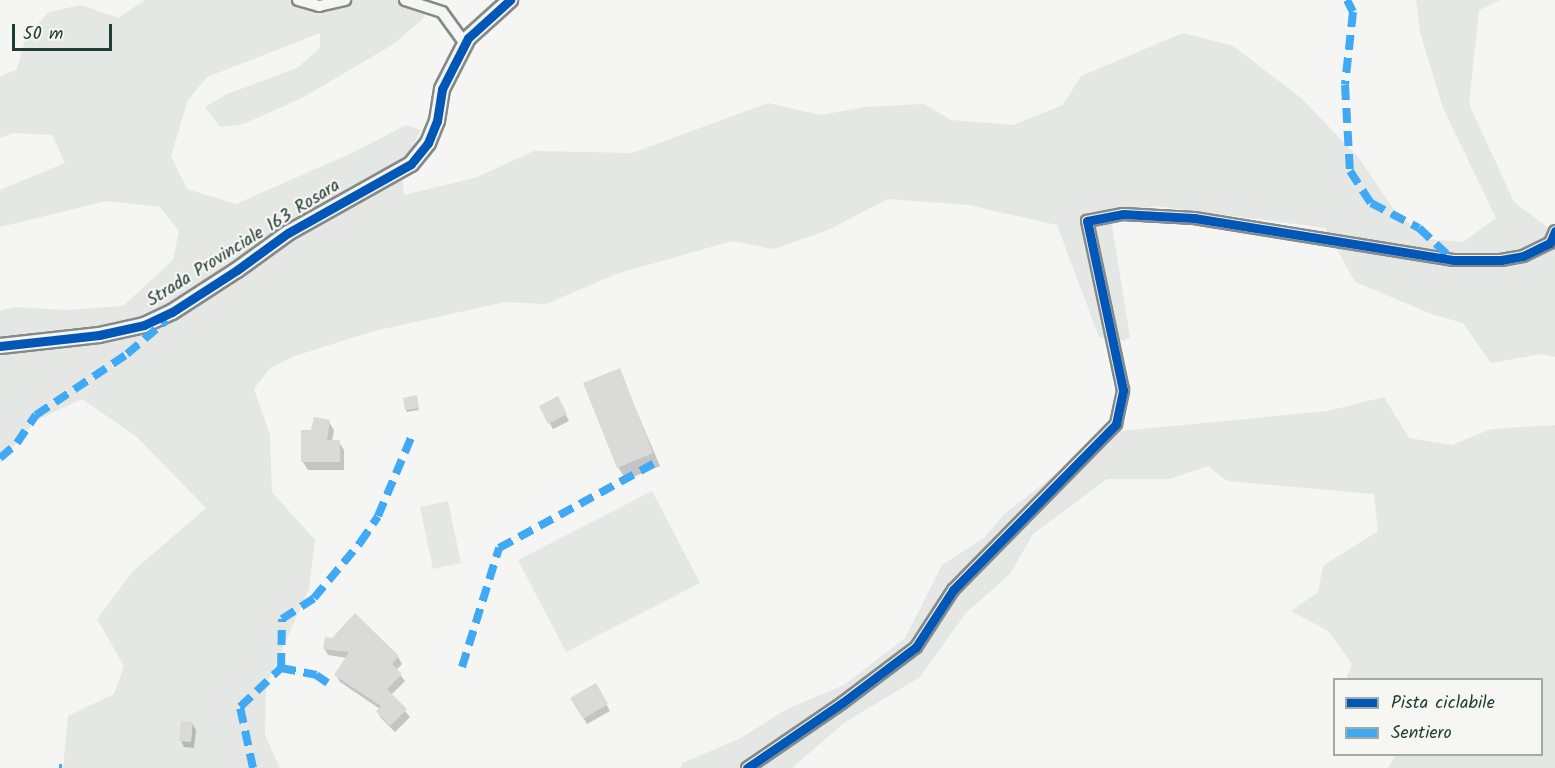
<!DOCTYPE html>
<html>
<head>
<meta charset="utf-8">
<style>
	body { margin:0 }
	#map { position:relative; width:1555px; height:768px; overflow:hidden; background:#f5f5f3; font-family:Kalam,sans-serif }
	div>[style] { position:absolute }
	.green>* { inset:0; background:#e4e7e3 }
	.shadow>* { inset:0; background:#0003 }
	.building>* { inset:0; background:#dadbd9 }
	.roads { filter:drop-shadow(2px 0 #858a88) drop-shadow(-2px 0 #858a88) drop-shadow(0 2px #858a88) drop-shadow(0 -2px #858a88) }
	.minor>* { height:10px; margin:-5px; padding:0 5px; transform-origin:5px; border-radius:5px; background:#f5f5f3 }
	.tertiary>* { height:14px; margin:-7px; padding:0 7px; transform-origin:7px; border-radius:7px; background:#f5f5f3 }
	.quiet>* { height:8px; margin-top:-4px; transform-origin:0; background:repeating-linear-gradient(90deg,#3fa9f5 0 15px,transparent 0 23px) }
	.cycleway>* { height:9px; margin:-4.5px; padding:0 4.5px; transform-origin:4.5px; border-radius:4.5px; background:#0057b8 }
	span { translate:-50% -50%; white-space:nowrap; text-align:center; line-height:1.15; -webkit-text-stroke:4.5px #f6f6f2; paint-order:stroke }
	.street-label { font-size:18px; color:#1f3d34 }
	.legend { position:absolute; left:1333px; top:678px; width:210px; height:78px; box-sizing:border-box; background:#f6f6f2; border:2px solid #a0aca6; margin:0; padding:8px 10px; list-style:none; font-size:18px; color:#1f3d34 }
	.legend li { display:flex; align-items:center; gap:12px; height:30px }
	.legend b { width:30px; border:2px solid #a0aca6 }
	.scale { position:absolute; left:12px; top:24px; width:100px; height:27px; box-sizing:border-box; border:3px solid #1f3d34; border-top:0; padding-left:8px; font-size:18px; line-height:21px; white-space:nowrap; color:#1f3d34; -webkit-text-stroke:4px #f6f6f2; paint-order:stroke }
</style>
</head>
<body>
<div id="map">
	<div class="green">
		<i style="clip-path:polygon(145px 0,432px 0,422px 20px,392px 45px,302px 98px,243px 124px,220px 127px,205px 107px,227px 94px,297px 68px,320px 48px,320px 33px,207px 77px,188px 100px,171px 156px,187px 189px,236px 204px,352px 153px,406px 125px,421px 130px,401px 169px,404px 195px,477px 177px,534px 151px,632px 153px,768px 103px,821px 115px,865px 107px,924px 104px,951px 120px,1013px 125px,1063px 105px,1081px 76px,1183px 33px,1233px 46px,1301px 98px,1359px 158px,1394px 210px,1427px 239px,1463px 242px,1496px 218px,1443px 108px,1420px 32px,1416px 0,1500px 0,1479px 10px,1469px 104px,1514px 202px,1555px 233px,1555px 357px,1541px 354px,1491px 363px,1463px 323px,1434px 315px,1355px 282px,1325px 228px,1156px 206px,1110px 213px,1130px 337px,1124px 341px,1099px 337px,1057px 225px,969px 205px,888px 199px,828px 230px,774px 249px,732px 241px,616px 274px,546px 304px,505px 302px,370px 332px,295px 356px,270px 368px,254px 389px,270px 435px,272px 492px,315px 540px,309px 589px,266px 685px,265px 735px,280px 768px,63px 768px,68px 716px,114px 694px,124px 666px,97px 619px,133px 571px,206px 508px,137px 437px,82px 399px,35px 421px,0 463px,0 311px,14px 307px,67px 310px,123px 306px,173px 260px,179px 231px,160px 207px,107px 201px,0 227px,0 190px,65px 163px,52px 135px,13px 133px,0 138px,0 77px,17px 69px,25px 40px,48px 12px,81px 5px,118px 18px)"></i>
		<i style="clip-path:polygon(1384px 397px,1409px 438px,1452px 445px,1491px 429px,1555px 425px,1555px 768px,1388px 768px,1396px 755px,1542px 754px,1542px 680px,1346px 679px,1352px 664px,1328px 631px,1291px 611px,1318px 592px,1323px 566px,1378px 531px,1374px 494px,1227px 481px,1208px 466px,1169px 479px,1107px 479px,1033px 534px,1010px 574px,966px 613px,920px 677px,844px 723px,792px 768px,681px 768px,682px 763px,739px 739px,787px 709px,844px 685px,905px 638px,942px 565px,984px 538px,1004px 514px,1110px 432px,1328px 411px)"></i>
		<i style="clip-path:polygon(652px 491px,700px 583px,566px 652px,518px 560px)"></i>
		<i style="clip-path:polygon(448px 501px,461px 563px,433px 569px,420px 507px)"></i>
	</div>
	<div class="shadow">
		<i style="clip-path:polygon(619px 370px,660px 466px,626px 480px,618px 467px)"></i>
		<i style="clip-path:polygon(416px 397px,419px 410px,407px 412px,406px 410px)"></i>
		<i style="clip-path:polygon(557px 398px,569px 421px,553px 429px,541px 407px)"></i>
		<i style="clip-path:polygon(329px 422px,334px 430px,332px 442px,339px 442px,344px 450px,344px 470px,308px 470px,303px 462px,312px 432px)"></i>
		<i style="clip-path:polygon(324px 648px,398px 657px,402px 664px,396px 670px,405px 681px,391px 695px,410px 717px,395px 732px,381px 718px,377px 711px,380px 709px,340px 682px,336px 675px,347px 658px,328px 655px)"></i>
		<i style="clip-path:polygon(595px 685px,610px 711px,587px 724px,572px 698px)"></i>
		<i style="clip-path:polygon(192px 723px,196px 730px,194px 748px,184px 747px,181px 741px)"></i>
	</div>
	<div class="building">
		<i style="clip-path:polygon(620px 368px,653px 453px,617px 468px,583px 383px)"></i>
		<i style="clip-path:polygon(417px 395px,419px 408px,405px 410px,403px 398px)"></i>
		<i style="clip-path:polygon(558px 396px,567px 414px,548px 424px,539px 406px)"></i>
		<i style="clip-path:polygon(314px 417px,330px 420px,327px 440px,340px 440px,340px 462px,301px 462px,301px 430px,311px 430px)"></i>
		<i style="clip-path:polygon(355px 613px,399px 656px,392px 664px,402px 674px,387px 689px,407px 709px,390px 726px,376px 711px,381px 706px,334px 675px,349px 652px,323px 649px,325px 637px,332px 638px)"></i>
		<i style="clip-path:polygon(596px 683px,608px 704px,583px 719px,570px 698px)"></i>
		<i style="clip-path:polygon(181px 721px,193px 722px,191px 742px,179px 741px)"></i>
	</div>
	<div class="roads">
		<div class="minor">
			<i style="left:298px;top:0;width:22px;rotate:16deg"></i>
			<i style="left:319px;top:6px;width:27px;rotate:-13deg"></i>
			<i style="left:405px;top:0;width:39px;rotate:18deg"></i>
			<i style="left:442px;top:12px;width:39px;rotate:54deg"></i>
			<i style="left:747px;top:768px;width:115px;rotate:-34.4deg"></i>
			<i style="left:842px;top:703px;width:93px;rotate:-37.1deg"></i>
			<i style="left:916px;top:647px;width:68px;rotate:-57deg"></i>
			<i style="left:953px;top:590px;width:233px;rotate:-45.5deg"></i>
			<i style="left:1116px;top:424px;width:35px;rotate:-78deg"></i>
			<i style="left:1123px;top:390px;width:173px;rotate:-102deg"></i>
			<i style="left:1087px;top:221px;width:37px;rotate:-11deg"></i>
			<i style="left:1123px;top:214px;width:71px;rotate:3.2deg"></i>
			<i style="left:1194px;top:218px;width:262px;rotate:9.2deg"></i>
			<i style="left:1453px;top:260px;width:48px"></i>
			<i style="left:1501px;top:260px;width:22px;rotate:-10deg"></i>
			<i style="left:1523px;top:256px;width:30px;rotate:-26deg"></i>
			<i style="left:1550px;top:243px;width:13px;rotate:-67deg"></i>
		</div>
		<div class="tertiary">
			<i style="left:0;top:346px;width:100px;rotate:-6.3deg"></i>
			<i style="left:99px;top:335px;width:46px;rotate:-12.5deg"></i>
			<i style="left:144px;top:325px;width:31px;rotate:-25deg"></i>
			<i style="left:172px;top:312px;width:77px;rotate:-32.9deg"></i>
			<i style="left:237px;top:270px;width:63px;rotate:-36deg"></i>
			<i style="left:288px;top:233px;width:141px;rotate:-29.3deg"></i>
			<i style="left:411px;top:164px;width:27px;rotate:-51deg"></i>
			<i style="left:428px;top:143px;width:24px;rotate:-68deg"></i>
			<i style="left:437px;top:121px;width:32px;rotate:-81deg"></i>
			<i style="left:442px;top:89px;width:57px;rotate:-63deg"></i>
			<i style="left:468px;top:38px;width:57px;rotate:-42.1deg"></i>
		</div>
	</div>
	<div class="quiet">
		<i style="left:1347px;top:0;width:13px;rotate:63deg"></i>
		<i style="left:1353px;top:12px;width:73px;rotate:96.3deg"></i>
		<i style="left:1345px;top:85px;width:86px;rotate:86.7deg"></i>
		<i style="left:1350px;top:171px;width:38px;rotate:57deg"></i>
		<i style="left:1371px;top:203px;width:54px;rotate:27.5deg"></i>
		<i style="left:1419px;top:228px;width:44px;rotate:43.2deg"></i>
		<i style="left:0;top:458px;width:23px;rotate:-41deg"></i>
		<i style="left:17px;top:443px;width:34px;rotate:-56deg"></i>
		<i style="left:36px;top:415px;width:110px;rotate:-33.8deg"></i>
		<i style="left:127px;top:354px;width:52px;rotate:-40.4deg"></i>
		<i style="left:462px;top:667px;width:125px;rotate:-72.7deg"></i>
		<i style="left:499px;top:548px;width:178px;rotate:-28.6deg"></i>
		<i style="left:281px;top:668px;width:36px;rotate:11deg"></i>
		<i style="left:316px;top:675px;width:14px;rotate:34deg"></i>
		<i style="left:59px;top:768px;width:3px"></i>
		<i style="left:253px;top:768px;width:62px;rotate:-102deg"></i>
		<i style="left:240px;top:707px;width:57px;rotate:-43.6deg"></i>
		<i style="left:281px;top:668px;width:49px;rotate:-88.8deg"></i>
		<i style="left:282px;top:619px;width:38px;rotate:-33deg"></i>
		<i style="left:314px;top:598px;width:72px;rotate:-50.1deg"></i>
		<i style="left:360px;top:543px;width:32px;rotate:-56deg"></i>
		<i style="left:378px;top:516px;width:85px;rotate:-67.1deg"></i>
	</div>
	<div class="cycleway">
		<i style="left:0;top:346px;width:100px;rotate:-6.3deg"></i>
		<i style="left:99px;top:335px;width:46px;rotate:-12.5deg"></i>
		<i style="left:144px;top:325px;width:31px;rotate:-25deg"></i>
		<i style="left:172px;top:312px;width:77px;rotate:-32.9deg"></i>
		<i style="left:237px;top:270px;width:63px;rotate:-36deg"></i>
		<i style="left:288px;top:233px;width:141px;rotate:-29.3deg"></i>
		<i style="left:411px;top:164px;width:27px;rotate:-51deg"></i>
		<i style="left:428px;top:143px;width:24px;rotate:-68deg"></i>
		<i style="left:437px;top:121px;width:32px;rotate:-81deg"></i>
		<i style="left:442px;top:89px;width:57px;rotate:-63deg"></i>
		<i style="left:468px;top:38px;width:57px;rotate:-42.1deg"></i>
		<i style="left:747px;top:768px;width:115px;rotate:-34.4deg"></i>
		<i style="left:842px;top:703px;width:93px;rotate:-37.1deg"></i>
		<i style="left:916px;top:647px;width:68px;rotate:-57deg"></i>
		<i style="left:953px;top:590px;width:233px;rotate:-45.5deg"></i>
		<i style="left:1116px;top:424px;width:35px;rotate:-78deg"></i>
		<i style="left:1123px;top:390px;width:173px;rotate:-102deg"></i>
		<i style="left:1087px;top:221px;width:37px;rotate:-11deg"></i>
		<i style="left:1123px;top:214px;width:71px;rotate:3.2deg"></i>
		<i style="left:1194px;top:218px;width:262px;rotate:9.2deg"></i>
		<i style="left:1453px;top:260px;width:48px"></i>
		<i style="left:1501px;top:260px;width:22px;rotate:-10deg"></i>
		<i style="left:1523px;top:256px;width:30px;rotate:-26deg"></i>
		<i style="left:1550px;top:243px;width:13px;rotate:-67deg"></i>
	</div>
	<div class="street-label">
		<span style="left:244px;top:244px;rotate:-32deg">Strada Provinciale 163 Rosara</span>
	</div>
	<ul class="legend">
	<li><b style="height:8px;background:#0057b8"></b>Pista ciclabile</li>
	<li><b style="height:8px;background:#3fa9f5"></b>Sentiero</li>
	</ul>
	<div class="scale">50 m</div>
</div>
</body>
</html>
